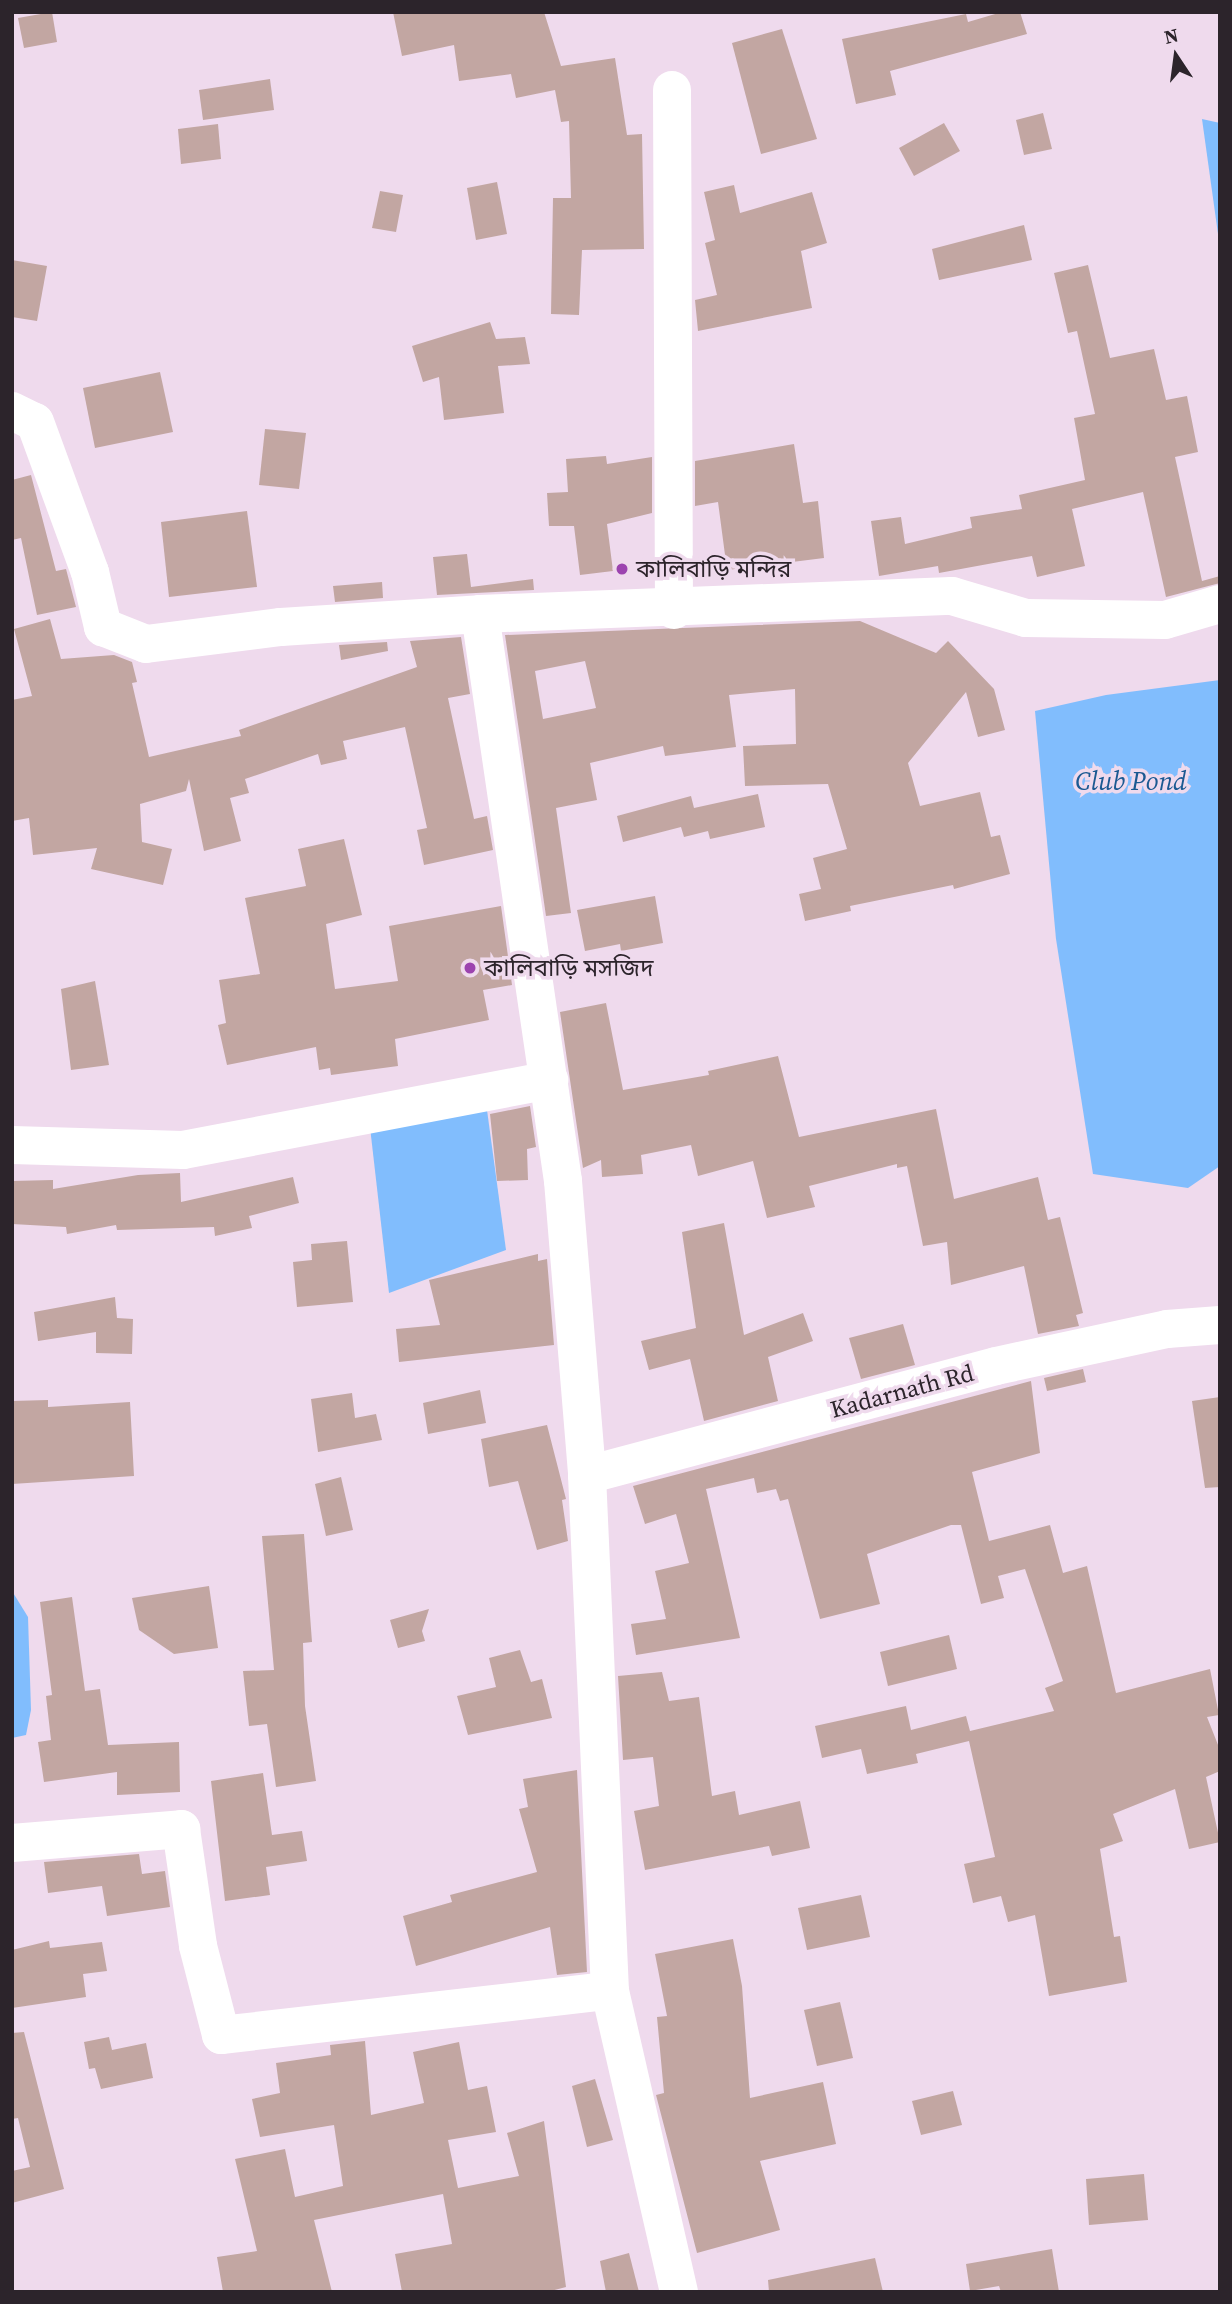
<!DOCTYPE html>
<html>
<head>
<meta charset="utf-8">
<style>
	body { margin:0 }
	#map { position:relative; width:1232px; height:2304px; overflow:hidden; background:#efdaed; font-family:"Source Serif 4","Noto Sans Bengali",serif }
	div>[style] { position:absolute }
	.water>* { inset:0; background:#81bdfd }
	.building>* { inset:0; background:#c2a6a2 }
	.minor>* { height:38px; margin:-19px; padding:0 19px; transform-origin:19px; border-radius:19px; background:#fff }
	.dots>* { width:19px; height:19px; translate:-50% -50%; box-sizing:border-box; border:4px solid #efdaed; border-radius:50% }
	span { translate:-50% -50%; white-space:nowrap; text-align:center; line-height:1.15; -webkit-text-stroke:7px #efdaed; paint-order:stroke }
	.poi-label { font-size:24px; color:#2c242b }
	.left { translate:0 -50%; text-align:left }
	.street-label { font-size:24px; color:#2c242b }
	.water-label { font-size:26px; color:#1b5992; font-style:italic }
	.frame { position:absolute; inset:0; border:14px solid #2c242b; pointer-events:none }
	.north { position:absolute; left:1141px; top:21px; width:70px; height:70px; -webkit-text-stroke:5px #efdaed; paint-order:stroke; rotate:347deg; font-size:19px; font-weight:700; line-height:28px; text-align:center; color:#2c242b }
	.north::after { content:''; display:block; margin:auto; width:24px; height:32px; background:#2c242b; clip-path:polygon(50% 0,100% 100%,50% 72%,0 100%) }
</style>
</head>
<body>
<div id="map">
	<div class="water">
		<i style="clip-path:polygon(1202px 119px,1220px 123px,1218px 234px)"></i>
		<i style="clip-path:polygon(1220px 680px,1220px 1166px,1188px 1188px,1093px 1174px,1056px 939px,1035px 711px,1106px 695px)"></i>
		<i style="clip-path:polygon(487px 1110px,506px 1250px,389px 1293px,370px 1127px)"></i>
		<i style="clip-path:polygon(12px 1591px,28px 1617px,31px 1710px,26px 1735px,12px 1738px)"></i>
	</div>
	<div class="building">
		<i style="clip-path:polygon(52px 12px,57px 42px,24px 48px,18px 18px)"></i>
		<i style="clip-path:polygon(393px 12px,544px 12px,561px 66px,615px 58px,627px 135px,642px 134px,644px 249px,582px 250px,579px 315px,551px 314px,553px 198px,571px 198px,569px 121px,561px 122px,555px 90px,516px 98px,511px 74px,459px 81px,454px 45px,402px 56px)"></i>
		<i style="clip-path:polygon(1002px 12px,1020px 12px,1027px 34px,890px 71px,896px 95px,856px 104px,842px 39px,966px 14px,968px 22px)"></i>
		<i style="clip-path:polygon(782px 29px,817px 139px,761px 154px,732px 43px)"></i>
		<i style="clip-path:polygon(270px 79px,274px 110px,203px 120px,199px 90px)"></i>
		<i style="clip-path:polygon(1043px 113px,1052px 149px,1024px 155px,1016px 120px)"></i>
		<i style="clip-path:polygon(944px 123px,960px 151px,914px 176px,899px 148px)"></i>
		<i style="clip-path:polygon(218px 124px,221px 159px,181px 164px,178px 129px)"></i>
		<i style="clip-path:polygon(497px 182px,507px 234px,476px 240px,467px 188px)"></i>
		<i style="clip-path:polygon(734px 185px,740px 213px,812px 192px,827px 243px,801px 251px,812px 308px,698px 331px,695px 300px,717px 295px,705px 243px,715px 240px,704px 192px)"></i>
		<i style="clip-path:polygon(380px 191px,403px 195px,396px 232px,372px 228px)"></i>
		<i style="clip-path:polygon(1024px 225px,1032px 260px,939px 280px,932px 249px)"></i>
		<i style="clip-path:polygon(12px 260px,47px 266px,37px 321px,12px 317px)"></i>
		<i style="clip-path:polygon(1088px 265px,1110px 358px,1154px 349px,1166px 400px,1187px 396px,1198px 452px,1175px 457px,1202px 581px,1220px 576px,1220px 583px,1166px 597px,1143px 492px,1072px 509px,1085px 566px,1037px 577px,1032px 556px,939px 573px,938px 566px,879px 576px,871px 521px,901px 517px,905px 544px,972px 528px,970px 517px,1022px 509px,1019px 495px,1085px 480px,1074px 418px,1095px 414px,1077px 331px,1068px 333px,1054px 273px)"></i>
		<i style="clip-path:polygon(490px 322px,496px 339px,525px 337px,530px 364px,498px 366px,504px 413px,444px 420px,439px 377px,423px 382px,412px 346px)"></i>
		<i style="clip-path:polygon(160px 372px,173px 432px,95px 448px,83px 388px)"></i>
		<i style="clip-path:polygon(265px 429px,306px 433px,299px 489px,259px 485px)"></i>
		<i style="clip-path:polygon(794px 444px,803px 503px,818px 501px,824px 558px,727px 570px,718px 502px,695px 506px,695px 461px)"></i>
		<i style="clip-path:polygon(606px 456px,607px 464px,652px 457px,652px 513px,607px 524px,613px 571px,580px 575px,574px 526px,549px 526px,547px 493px,568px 492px,566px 459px)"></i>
		<i style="clip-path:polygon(31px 475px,56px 571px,66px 569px,76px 607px,37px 615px,21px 538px,12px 540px,12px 480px)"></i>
		<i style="clip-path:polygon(247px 511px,257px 587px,169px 597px,161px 522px)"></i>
		<i style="clip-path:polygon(467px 554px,471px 587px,533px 579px,534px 590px,437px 595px,433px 557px)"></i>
		<i style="clip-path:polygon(382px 582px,383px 598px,335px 602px,333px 586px)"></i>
		<i style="clip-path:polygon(50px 619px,61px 659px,114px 655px,132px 662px,137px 682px,132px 683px,149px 757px,241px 736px,239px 730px,417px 667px,410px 641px,461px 637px,470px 694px,448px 698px,474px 819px,487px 816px,493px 850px,424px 865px,417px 830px,427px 828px,405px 727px,343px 741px,347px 759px,321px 765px,318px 754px,245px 779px,249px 793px,230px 798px,241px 841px,204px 851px,189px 779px,186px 791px,140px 804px,142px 842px,172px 849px,163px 885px,91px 869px,97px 848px,33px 855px,29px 818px,12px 821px,12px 700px,32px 696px,14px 629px)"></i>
		<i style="clip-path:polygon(evenodd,860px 621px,936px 653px,948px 641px,994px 689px,1005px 730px,978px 737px,966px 692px,908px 763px,920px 806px,980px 792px,991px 837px,1000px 835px,1010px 874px,954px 889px,953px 885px,850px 906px,851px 911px,805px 921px,799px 894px,821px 889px,813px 858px,847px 849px,828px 784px,745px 786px,743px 746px,796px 744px,795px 689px,729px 695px,736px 747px,665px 756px,663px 746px,590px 763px,597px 800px,556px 808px,571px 913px,546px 916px,505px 635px,860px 621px,585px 661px,596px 708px,543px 719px,535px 671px,585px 661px)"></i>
		<i style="clip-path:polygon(387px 642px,388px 651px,341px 660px,339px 645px)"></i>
		<i style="clip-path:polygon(758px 794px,765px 827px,710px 839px,708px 831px,684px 837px,681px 827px,623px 842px,617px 816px,691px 796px,694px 808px)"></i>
		<i style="clip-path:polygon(344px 839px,362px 915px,326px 924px,335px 989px,398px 981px,389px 926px,501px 906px,512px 985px,483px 990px,489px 1020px,395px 1039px,398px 1066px,331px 1075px,330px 1068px,319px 1070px,316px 1047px,227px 1065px,218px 1025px,226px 1023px,219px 980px,260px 974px,245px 898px,306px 886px,298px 849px)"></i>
		<i style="clip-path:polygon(655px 896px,663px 943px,621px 951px,620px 944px,585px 951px,577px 910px)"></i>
		<i style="clip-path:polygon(95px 981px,109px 1065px,71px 1070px,61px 989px)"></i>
		<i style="clip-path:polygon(606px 1003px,623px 1090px,709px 1075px,708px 1071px,778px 1056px,799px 1137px,936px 1109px,954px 1199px,1038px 1177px,1048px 1220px,1060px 1217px,1083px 1313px,1076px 1315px,1079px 1326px,1038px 1334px,1024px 1266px,951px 1285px,947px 1242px,923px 1246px,907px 1166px,897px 1168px,897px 1164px,809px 1186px,815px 1207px,767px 1218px,753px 1161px,698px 1176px,691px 1145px,641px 1155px,643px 1174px,602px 1177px,601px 1160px,583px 1168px,560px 1012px)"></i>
		<i style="clip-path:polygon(530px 1106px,536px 1147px,527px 1149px,528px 1180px,497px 1181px,490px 1114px)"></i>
		<i style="clip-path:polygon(180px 1173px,181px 1202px,293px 1177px,299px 1203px,249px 1216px,252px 1228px,215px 1236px,214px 1227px,117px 1230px,116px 1225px,67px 1234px,66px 1227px,12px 1224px,12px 1181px,53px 1180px,53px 1189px,138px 1175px)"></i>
		<i style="clip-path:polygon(724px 1223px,744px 1335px,803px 1313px,813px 1341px,768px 1357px,778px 1401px,704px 1421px,690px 1359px,649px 1370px,641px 1341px,696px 1328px,682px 1232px)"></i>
		<i style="clip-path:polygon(347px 1241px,353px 1302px,297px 1307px,293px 1262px,312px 1260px,311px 1244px)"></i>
		<i style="clip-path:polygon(538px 1254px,538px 1261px,547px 1259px,554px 1345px,399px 1362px,396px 1329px,440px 1325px,429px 1280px)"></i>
		<i style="clip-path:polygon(115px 1297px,117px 1318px,133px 1319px,132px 1354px,96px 1353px,96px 1332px,38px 1341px,34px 1312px)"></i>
		<i style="clip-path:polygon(903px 1324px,915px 1365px,861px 1379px,849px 1338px)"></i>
		<i style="clip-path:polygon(1083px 1369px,1086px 1382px,1047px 1391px,1044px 1378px)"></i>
		<i style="clip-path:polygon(1031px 1381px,1040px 1453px,972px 1472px,989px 1541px,1050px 1525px,1063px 1573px,1087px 1566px,1116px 1693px,1210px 1669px,1219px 1715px,1207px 1717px,1220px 1750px,1220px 1771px,1206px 1777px,1220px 1842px,1189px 1849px,1175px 1789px,1113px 1814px,1123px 1841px,1100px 1849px,1114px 1937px,1120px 1936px,1127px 1982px,1049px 1996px,1035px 1915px,1008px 1922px,1001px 1896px,973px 1903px,964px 1864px,995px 1857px,969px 1741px,916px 1754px,918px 1763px,867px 1774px,861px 1749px,822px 1758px,815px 1726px,906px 1706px,911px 1730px,966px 1716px,970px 1731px,1054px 1711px,1045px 1688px,1063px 1681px,1025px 1569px,998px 1576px,1004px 1598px,981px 1604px,961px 1525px,951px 1525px,867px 1554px,880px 1604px,820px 1619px,788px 1499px,780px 1501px,776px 1489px,757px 1493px,754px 1478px,706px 1489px,740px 1638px,636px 1655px,631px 1624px,666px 1619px,655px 1571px,689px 1563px,676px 1514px,645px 1524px,633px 1486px)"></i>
		<i style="clip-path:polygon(480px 1390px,486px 1423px,428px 1434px,423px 1403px)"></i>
		<i style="clip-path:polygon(352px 1393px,355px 1418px,376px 1414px,382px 1440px,318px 1452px,311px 1399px)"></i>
		<i style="clip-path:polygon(1220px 1397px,1220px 1487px,1205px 1488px,1192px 1401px)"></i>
		<i style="clip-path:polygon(48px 1400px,48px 1407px,130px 1402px,134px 1476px,12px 1484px,12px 1401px)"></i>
		<i style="clip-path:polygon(547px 1425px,566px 1499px,562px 1500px,568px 1541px,537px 1550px,518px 1481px,489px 1487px,481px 1439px)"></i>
		<i style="clip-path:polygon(341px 1477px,353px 1530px,326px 1536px,315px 1484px)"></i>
		<i style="clip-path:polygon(304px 1534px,312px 1642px,303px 1643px,305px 1706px,316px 1781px,276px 1787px,267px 1724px,249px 1726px,243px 1671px,274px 1670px,262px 1536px)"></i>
		<i style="clip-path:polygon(209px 1586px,218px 1648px,174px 1654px,139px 1630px,132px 1598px)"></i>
		<i style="clip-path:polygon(72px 1597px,85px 1691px,100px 1689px,108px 1745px,179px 1742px,180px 1792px,117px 1795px,117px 1772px,44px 1782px,38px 1742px,51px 1740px,46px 1696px,52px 1695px,40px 1602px)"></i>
		<i style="clip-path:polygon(429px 1609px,422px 1631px,425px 1641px,398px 1648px,390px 1620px)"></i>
		<i style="clip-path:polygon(949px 1635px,957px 1669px,888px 1686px,880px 1652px)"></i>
		<i style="clip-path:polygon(520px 1650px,531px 1682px,542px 1679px,552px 1718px,468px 1735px,457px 1696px,496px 1687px,489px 1658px)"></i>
		<i style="clip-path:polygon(662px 1672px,669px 1701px,699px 1697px,712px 1796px,735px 1791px,739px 1815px,800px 1801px,810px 1848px,772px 1856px,769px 1846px,645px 1870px,634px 1811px,659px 1806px,653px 1757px,623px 1760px,618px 1676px)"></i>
		<i style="clip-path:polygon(577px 1770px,587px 1972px,557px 1975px,550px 1927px,416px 1966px,403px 1916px,452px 1902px,450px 1895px,537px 1872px,519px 1809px,528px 1807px,523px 1779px)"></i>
		<i style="clip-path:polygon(263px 1773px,272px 1835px,302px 1831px,307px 1861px,266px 1867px,270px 1895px,225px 1901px,211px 1781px)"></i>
		<i style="clip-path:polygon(139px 1854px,142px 1874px,165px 1871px,170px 1907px,107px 1916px,102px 1886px,48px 1893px,44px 1862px)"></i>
		<i style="clip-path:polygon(861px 1895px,870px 1937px,807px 1950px,798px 1908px)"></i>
		<i style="clip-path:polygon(733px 1939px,742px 1986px,750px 2098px,823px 2082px,836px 2144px,760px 2161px,780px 2230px,697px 2253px,656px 2095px,664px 2093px,657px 2017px,667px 2016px,655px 1954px)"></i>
		<i style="clip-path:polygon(49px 1941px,50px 1948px,102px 1942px,107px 1971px,83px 1974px,86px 1997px,12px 2008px,12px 1950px)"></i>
		<i style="clip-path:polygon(840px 2002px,853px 2058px,817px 2066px,804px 2010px)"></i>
		<i style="clip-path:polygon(24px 2032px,64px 2189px,12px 2203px,12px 2171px,30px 2167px,18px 2118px,12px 2119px,12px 2033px)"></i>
		<i style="clip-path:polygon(109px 2037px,112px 2050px,146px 2043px,153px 2078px,101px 2089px,95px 2068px,89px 2069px,84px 2042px)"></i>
		<i style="clip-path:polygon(365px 2041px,371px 2115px,424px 2103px,413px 2052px,459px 2042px,468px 2090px,487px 2086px,496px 2132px,448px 2140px,458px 2188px,519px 2176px,507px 2133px,544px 2121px,566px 2287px,547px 2292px,402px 2292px,395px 2254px,452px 2244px,443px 2194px,314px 2220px,332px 2292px,223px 2292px,217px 2257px,257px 2251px,235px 2159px,285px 2149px,295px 2197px,343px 2186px,334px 2125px,260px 2137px,252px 2099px,280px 2093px,276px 2063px,331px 2055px,330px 2045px)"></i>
		<i style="clip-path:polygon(595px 2079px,613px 2140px,587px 2147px,572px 2086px)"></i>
		<i style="clip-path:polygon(953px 2091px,962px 2125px,921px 2135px,912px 2101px)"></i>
		<i style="clip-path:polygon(1144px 2174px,1148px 2220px,1089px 2225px,1086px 2179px)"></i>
		<i style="clip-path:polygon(1052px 2249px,1059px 2292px,1001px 2292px,999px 2286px,970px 2291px,966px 2264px)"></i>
		<i style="clip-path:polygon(629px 2253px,639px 2292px,606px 2292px,600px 2261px)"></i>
		<i style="clip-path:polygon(875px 2258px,883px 2292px,769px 2292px,768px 2280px)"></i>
	</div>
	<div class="minor">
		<i style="left:672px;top:90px;width:520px;rotate:89.78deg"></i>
		<i style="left:12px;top:411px;width:25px;rotate:26deg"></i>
		<i style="left:35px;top:422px;width:160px;rotate:69.9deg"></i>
		<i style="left:90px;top:572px;width:57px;rotate:76.7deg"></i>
		<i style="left:103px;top:627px;width:46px;rotate:21.6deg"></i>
		<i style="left:146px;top:644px;width:136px;rotate:-7.2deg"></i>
		<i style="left:281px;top:627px;width:199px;rotate:-3.7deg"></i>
		<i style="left:480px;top:614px;width:573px;rotate:81.67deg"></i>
		<i style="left:563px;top:1181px;width:295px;rotate:85.3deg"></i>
		<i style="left:587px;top:1475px;width:517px;rotate:87.45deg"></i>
		<i style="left:610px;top:1991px;width:309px;rotate:77.1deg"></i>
		<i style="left:480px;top:614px;width:472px;rotate:-2.2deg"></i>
		<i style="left:952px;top:596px;width:77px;rotate:16.6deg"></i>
		<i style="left:1026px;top:618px;width:139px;rotate:0.8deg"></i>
		<i style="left:1165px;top:620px;width:57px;rotate:-16.2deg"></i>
		<i style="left:12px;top:1145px;width:171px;rotate:1.7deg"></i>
		<i style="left:183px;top:1150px;width:373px;rotate:-10.8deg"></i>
		<i style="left:587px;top:1475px;width:423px;rotate:-14.9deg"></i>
		<i style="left:996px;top:1366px;width:175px;rotate:-12.2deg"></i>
		<i style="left:1167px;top:1329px;width:53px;rotate:-4.3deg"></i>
		<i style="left:12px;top:1843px;width:170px;rotate:-4.7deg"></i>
		<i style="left:181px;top:1829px;width:118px;rotate:81.7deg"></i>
		<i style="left:198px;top:1946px;width:92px;rotate:75.5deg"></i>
		<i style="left:221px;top:2035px;width:391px;rotate:-6.5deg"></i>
	</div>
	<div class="dots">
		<i style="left:622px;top:569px;background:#9c43af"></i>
		<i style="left:470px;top:968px;background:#9c43af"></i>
	</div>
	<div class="poi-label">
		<span class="left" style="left:636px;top:569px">কালিবাড়ি মন্দির</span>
		<span class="left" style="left:484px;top:968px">কালিবাড়ি মসজিদ</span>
	</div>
	<div class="street-label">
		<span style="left:902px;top:1391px;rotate:-15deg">Kadarnath Rd</span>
	</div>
	<div class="water-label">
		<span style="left:1131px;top:782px">Club Pond</span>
	</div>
	<div class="frame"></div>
	<div class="north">N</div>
</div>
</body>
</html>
